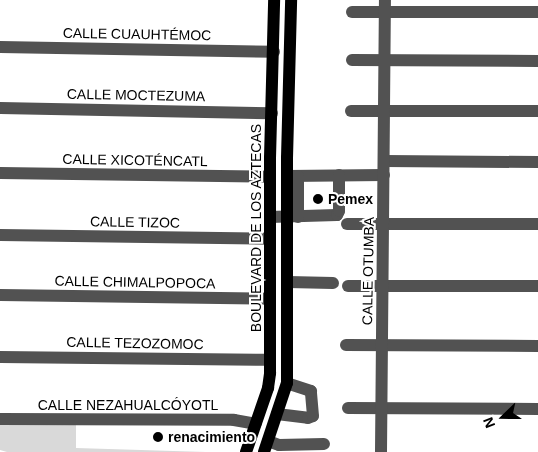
<!DOCTYPE html>
<html>
<head>
<meta charset="utf-8">
<style>
	body { margin:0 }
	#map { position:relative; width:538px; height:452px; overflow:hidden; background:#fff; font-family:Helvetica,sans-serif }
	div>[style] { position:absolute }
	.green>* { inset:0; background:#d9d9d9 }
	.minor>* { height:12px; margin:-6px; padding:0 6px; transform-origin:6px; border-radius:6px; background:#525252 }
	.major>* { height:12px; margin:-6px; padding:0 6px; transform-origin:6px; border-radius:6px; background:#000 }
	.dots>* { width:14px; height:14px; translate:-50% -50%; box-sizing:border-box; border:2px solid #fff; border-radius:50% }
	span { translate:-50% -50%; white-space:nowrap; text-align:center; line-height:1.15; -webkit-text-stroke:4px #fff; paint-order:stroke }
	.street-label { font-size:14px; color:#000 }
	.poi-label { font-size:14px; color:#000; font-weight:700 }
	.left { translate:0 -50%; text-align:left }
	.north { position:absolute; left:478px; top:392px; width:50px; height:50px; -webkit-text-stroke:4px #fff; paint-order:stroke; rotate:248deg; font-size:14px; font-weight:700; line-height:20px; text-align:center; color:#000 }
	.north::after { content:''; display:block; margin:auto; width:18px; height:22px; background:#000; clip-path:polygon(50% 0,100% 100%,50% 72%,0 100%) }
</style>
</head>
<body>
<div id="map">
	<div class="green">
		<i style="clip-path:polygon(0 419px,76px 422px,76px 448px,206px 452px,7px 452px,0 450px)"></i>
	</div>
	<div class="minor">
		<i style="left:352px;top:12px;width:186px"></i>
		<i style="left:0;top:47px;width:274px;rotate:1deg"></i>
		<i style="left:352px;top:60px;width:186px;rotate:0.3deg"></i>
		<i style="left:0;top:108px;width:272px;rotate:1.1deg"></i>
		<i style="left:351px;top:111px;width:187px"></i>
		<i style="left:384px;top:161px;width:154px;rotate:0.4deg"></i>
		<i style="left:0;top:173px;width:270px;rotate:0.8deg"></i>
		<i style="left:288px;top:176px;width:96px;rotate:-0.6deg"></i>
		<i style="left:270px;top:217px;width:67px;rotate:-1.7deg"></i>
		<i style="left:337px;top:215px;width:4px;rotate:-63deg"></i>
		<i style="left:339px;top:211px;width:36px;rotate:-90deg"></i>
		<i style="left:298px;top:217px;width:41px;rotate:-90deg"></i>
		<i style="left:347px;top:224px;width:191px"></i>
		<i style="left:0;top:235px;width:270px;rotate:0.8deg"></i>
		<i style="left:288px;top:282px;width:45px;rotate:1.3deg"></i>
		<i style="left:348px;top:286px;width:190px"></i>
		<i style="left:0;top:295px;width:270px;rotate:0.8deg"></i>
		<i style="left:346px;top:345px;width:192px;rotate:0.3deg"></i>
		<i style="left:0;top:357px;width:270px;rotate:0.6deg"></i>
		<i style="left:348px;top:408px;width:190px;rotate:0.3deg"></i>
		<i style="left:277px;top:414px;width:31px;rotate:7deg"></i>
		<i style="left:308px;top:418px;width:5px;rotate:-22deg"></i>
		<i style="left:313px;top:416px;width:25px;rotate:-95deg"></i>
		<i style="left:311px;top:391px;width:25px;rotate:-162deg"></i>
		<i style="left:0;top:419px;width:234px;rotate:0.2deg"></i>
		<i style="left:234px;top:420px;width:22px;rotate:10deg"></i>
		<i style="left:268px;top:441px;width:12px;rotate:20deg"></i>
		<i style="left:279px;top:445px;width:45px;rotate:-1.3deg"></i>
		<i style="left:381px;top:452px;width:452px;rotate:-89.5deg"></i>
	</div>
	<div class="major">
		<i style="left:246px;top:452px;width:68px;rotate:-71deg"></i>
		<i style="left:268px;top:388px;width:15px;rotate:-82deg"></i>
		<i style="left:270px;top:373px;width:215px;rotate:-90deg"></i>
		<i style="left:270px;top:158px;width:158px;rotate:-88.5deg"></i>
		<i style="left:264px;top:452px;width:73px;rotate:-71.6deg"></i>
		<i style="left:287px;top:383px;width:225px;rotate:-90deg"></i>
		<i style="left:287px;top:158px;width:158px;rotate:-88.5deg"></i>
	</div>
	<div class="dots">
		<i style="left:318px;top:199px;background:#000"></i>
		<i style="left:158px;top:437px;background:#000"></i>
	</div>
	<div class="street-label">
		<span style="left:137px;top:34px;rotate:1deg">CALLE CUAUHTÉMOC</span>
		<span style="left:136px;top:95px;rotate:1deg">CALLE MOCTEZUMA</span>
		<span style="left:135px;top:160px;rotate:1deg">CALLE XICOTÉNCATL</span>
		<span style="left:135px;top:222px;rotate:1deg">CALLE TIZOC</span>
		<span style="left:256px;top:228px;rotate:-90deg">BOULEVARD DE LOS AZTECAS</span>
		<span style="left:368px;top:271px;rotate:-89deg">CALLE OTUMBA</span>
		<span style="left:135px;top:282px;rotate:1deg">CALLE CHIMALPOPOCA</span>
		<span style="left:135px;top:343px;rotate:1deg">CALLE TEZOZOMOC</span>
		<span style="left:128px;top:405px">CALLE NEZAHUALCÓYOTL</span>
	</div>
	<div class="poi-label">
		<span class="left" style="left:328px;top:199px">Pemex</span>
		<span class="left" style="left:168px;top:437px">renacimiento</span>
	</div>
	<div class="north">N</div>
</div>
</body>
</html>
